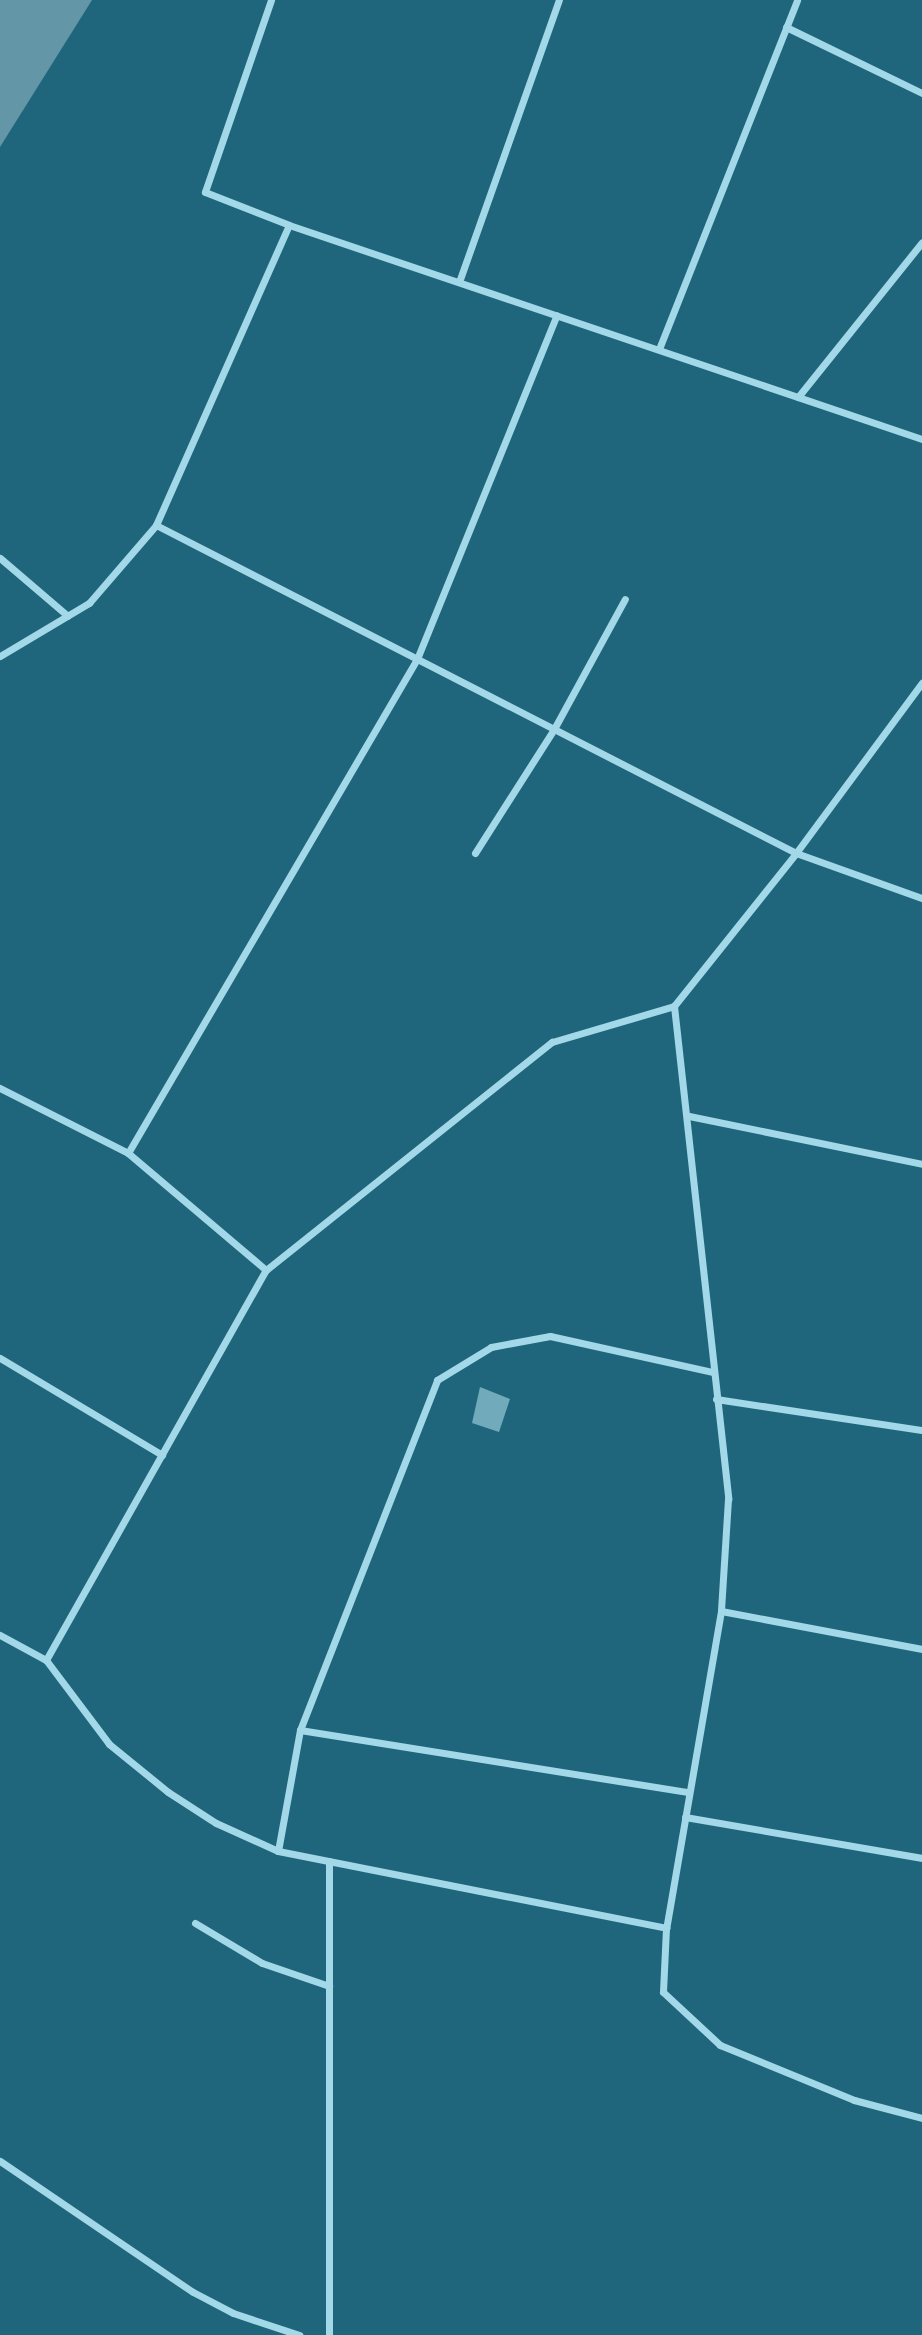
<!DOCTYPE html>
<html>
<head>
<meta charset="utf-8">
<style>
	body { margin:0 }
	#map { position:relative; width:922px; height:2335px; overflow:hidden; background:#1f667d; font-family:Mulish,sans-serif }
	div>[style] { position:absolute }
	.water>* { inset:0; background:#6397a8 }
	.building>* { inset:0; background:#71aabb }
	.minor>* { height:7px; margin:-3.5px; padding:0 3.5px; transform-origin:3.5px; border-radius:3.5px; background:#a2d8e7 }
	span { translate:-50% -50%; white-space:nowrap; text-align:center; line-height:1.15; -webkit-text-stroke:7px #1f667d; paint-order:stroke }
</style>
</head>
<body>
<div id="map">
	<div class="water">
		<i style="clip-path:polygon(0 0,92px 0,0 147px)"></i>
	</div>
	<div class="building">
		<i style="clip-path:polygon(480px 1387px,510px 1399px,499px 1432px,472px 1423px)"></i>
	</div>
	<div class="minor">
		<i style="left:271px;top:0;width:203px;rotate:109deg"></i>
		<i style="left:205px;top:192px;width:90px;rotate:21.4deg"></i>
		<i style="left:289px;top:225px;width:668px;rotate:18.68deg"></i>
		<i style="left:786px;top:27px;width:151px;rotate:25.9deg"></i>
		<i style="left:459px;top:282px;width:299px;rotate:-70.5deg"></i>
		<i style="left:659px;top:349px;width:375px;rotate:-68.4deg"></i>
		<i style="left:798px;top:397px;width:198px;rotate:-51.3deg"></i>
		<i style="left:156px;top:525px;width:719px;rotate:27.14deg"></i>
		<i style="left:796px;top:853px;width:134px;rotate:19.7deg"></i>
		<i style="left:0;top:558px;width:89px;rotate:40.5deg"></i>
		<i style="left:0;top:656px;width:104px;rotate:-30.8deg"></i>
		<i style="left:89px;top:603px;width:103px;rotate:-49.3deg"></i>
		<i style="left:156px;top:525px;width:328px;rotate:-66.1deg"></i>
		<i style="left:475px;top:853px;width:147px;rotate:-57.5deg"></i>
		<i style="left:554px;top:729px;width:148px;rotate:-61.4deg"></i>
		<i style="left:674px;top:1006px;width:496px;rotate:83.7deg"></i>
		<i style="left:728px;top:1499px;width:112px;rotate:93.6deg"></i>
		<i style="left:721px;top:1611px;width:322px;rotate:99.8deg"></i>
		<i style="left:666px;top:1928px;width:64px;rotate:92.7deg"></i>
		<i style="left:663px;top:1992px;width:78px;rotate:42.9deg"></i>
		<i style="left:720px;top:2045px;width:145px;rotate:22.3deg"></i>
		<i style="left:854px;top:2100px;width:70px;rotate:14.8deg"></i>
		<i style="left:0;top:1088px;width:144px;rotate:26.9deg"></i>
		<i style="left:128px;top:1153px;width:181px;rotate:40.3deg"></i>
		<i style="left:689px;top:1116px;width:238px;rotate:11.6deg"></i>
		<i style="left:128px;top:1153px;width:572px;rotate:-59.67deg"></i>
		<i style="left:417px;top:659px;width:371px;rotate:-67.9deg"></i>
		<i style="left:0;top:1358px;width:189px;rotate:30.9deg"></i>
		<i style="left:716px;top:1399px;width:208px;rotate:8.6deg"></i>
		<i style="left:721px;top:1611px;width:205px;rotate:10.7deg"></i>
		<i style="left:0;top:1635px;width:52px;rotate:28.5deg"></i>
		<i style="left:46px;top:1660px;width:105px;rotate:53.1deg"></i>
		<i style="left:109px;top:1744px;width:76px;rotate:39.1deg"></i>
		<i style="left:168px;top:1792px;width:57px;rotate:32.9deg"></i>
		<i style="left:216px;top:1823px;width:68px;rotate:24.3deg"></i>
		<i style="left:278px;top:1851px;width:396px;rotate:11.2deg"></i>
		<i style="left:46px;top:1660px;width:448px;rotate:-60.6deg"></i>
		<i style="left:266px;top:1270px;width:366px;rotate:-38.6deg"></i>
		<i style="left:552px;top:1042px;width:127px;rotate:-16.4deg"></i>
		<i style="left:674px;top:1006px;width:196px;rotate:-51.4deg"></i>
		<i style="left:796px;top:853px;width:212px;rotate:-53.5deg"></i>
		<i style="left:300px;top:1730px;width:393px;rotate:9.1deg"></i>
		<i style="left:685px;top:1817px;width:241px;rotate:9.8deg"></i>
		<i style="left:278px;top:1851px;width:123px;rotate:-79.7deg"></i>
		<i style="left:300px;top:1730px;width:376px;rotate:-68.6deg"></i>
		<i style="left:437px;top:1380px;width:63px;rotate:-31.4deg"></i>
		<i style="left:491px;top:1347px;width:60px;rotate:-10.6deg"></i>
		<i style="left:550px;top:1336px;width:167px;rotate:12.5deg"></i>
		<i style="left:329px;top:1861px;width:474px;rotate:90deg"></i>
		<i style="left:195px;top:1923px;width:78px;rotate:30.8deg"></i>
		<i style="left:262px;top:1963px;width:71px;rotate:18.9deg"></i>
		<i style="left:0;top:2161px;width:233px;rotate:34.2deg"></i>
		<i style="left:193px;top:2292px;width:45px;rotate:27.7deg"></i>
		<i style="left:233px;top:2313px;width:70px;rotate:18.4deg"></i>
	</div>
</div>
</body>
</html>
